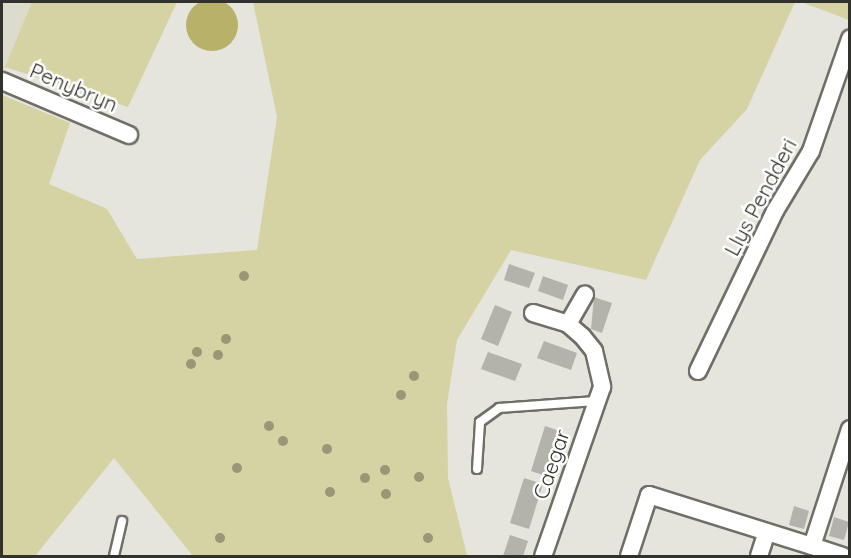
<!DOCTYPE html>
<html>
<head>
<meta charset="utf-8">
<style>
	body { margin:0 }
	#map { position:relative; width:851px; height:558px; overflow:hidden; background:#e5e5dd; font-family:Quicksand,sans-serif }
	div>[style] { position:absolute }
	.built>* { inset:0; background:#dcdbcc }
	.green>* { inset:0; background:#d5d2a3 }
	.water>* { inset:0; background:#b7b169 }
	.round { border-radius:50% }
	.building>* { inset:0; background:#b3b3ac }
	.roads { filter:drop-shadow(2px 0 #6f6f68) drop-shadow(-2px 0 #6f6f68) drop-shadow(0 2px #6f6f68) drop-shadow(0 -2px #6f6f68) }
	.service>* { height:8px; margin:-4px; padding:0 4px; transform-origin:4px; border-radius:4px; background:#fff }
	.minor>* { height:16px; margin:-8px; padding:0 8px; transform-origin:8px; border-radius:8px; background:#fff }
	.trees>* { width:10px; height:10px; margin:-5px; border-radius:50%; background:#9a9776 }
	span { translate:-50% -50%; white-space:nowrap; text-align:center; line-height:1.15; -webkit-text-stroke:5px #fffffe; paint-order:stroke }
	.street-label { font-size:21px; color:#31312e }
	.frame { position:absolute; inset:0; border:3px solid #31312e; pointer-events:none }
</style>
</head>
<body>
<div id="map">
	<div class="built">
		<i style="clip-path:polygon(2px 2px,32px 2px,2px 77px)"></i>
	</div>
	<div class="green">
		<i style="clip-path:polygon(32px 2px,177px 2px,128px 107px,5px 67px)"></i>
		<i style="clip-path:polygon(253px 2px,795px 2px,747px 109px,700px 160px,646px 280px,511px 250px,457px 340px,447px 404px,448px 478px,467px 555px,193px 556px,114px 458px,35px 556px,2px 556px,2px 95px,70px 123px,49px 184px,107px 209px,137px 259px,257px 250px,277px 117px)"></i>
		<i style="clip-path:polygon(801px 2px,849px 2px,849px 20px)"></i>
	</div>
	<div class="water">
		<i class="round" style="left:186px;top:-1px;width:52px;height:52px"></i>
	</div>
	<div class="building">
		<i style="clip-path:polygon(509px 264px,535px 273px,529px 288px,504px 280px)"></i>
		<i style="clip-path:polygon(543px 276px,568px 285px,563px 300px,538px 291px)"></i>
		<i style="clip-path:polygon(594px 297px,612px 303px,602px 333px,591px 329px)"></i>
		<i style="clip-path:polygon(495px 305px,512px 312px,498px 346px,481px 339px)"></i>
		<i style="clip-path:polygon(544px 341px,577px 353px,571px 370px,537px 358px)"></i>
		<i style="clip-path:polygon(488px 352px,522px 364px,515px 381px,481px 369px)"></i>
		<i style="clip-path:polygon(545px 426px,563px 432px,549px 477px,531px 471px)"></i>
		<i style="clip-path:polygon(524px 478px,543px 484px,529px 529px,510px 523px)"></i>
		<i style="clip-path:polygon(794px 506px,809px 511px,804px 529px,789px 525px)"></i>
		<i style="clip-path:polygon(834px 517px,849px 522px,844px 540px,829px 536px)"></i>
		<i style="clip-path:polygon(510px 535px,528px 541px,523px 556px,503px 556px)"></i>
	</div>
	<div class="roads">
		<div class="service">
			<i style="left:477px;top:469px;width:47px;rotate:-86.3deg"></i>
			<i style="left:480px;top:422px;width:24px;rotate:-36deg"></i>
			<i style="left:499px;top:408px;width:97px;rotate:-4.1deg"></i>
			<i style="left:114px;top:556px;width:36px;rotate:-77deg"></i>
		</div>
		<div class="minor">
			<i style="left:2px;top:81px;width:138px;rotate:23deg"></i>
			<i style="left:533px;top:313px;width:37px;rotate:17deg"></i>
			<i style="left:568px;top:324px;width:18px;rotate:41deg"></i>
			<i style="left:582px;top:336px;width:19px;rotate:51deg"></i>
			<i style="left:594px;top:351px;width:37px;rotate:77deg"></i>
			<i style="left:602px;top:387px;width:179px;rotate:109.2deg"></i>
			<i style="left:568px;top:324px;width:34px;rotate:-60deg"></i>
			<i style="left:698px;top:371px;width:178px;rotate:-64.3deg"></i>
			<i style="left:775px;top:211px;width:70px;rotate:-59deg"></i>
			<i style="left:811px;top:151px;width:119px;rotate:-70.8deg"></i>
			<i style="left:629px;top:556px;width:64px;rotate:-71.8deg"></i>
			<i style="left:649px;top:495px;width:171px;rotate:17.4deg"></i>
			<i style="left:759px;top:556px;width:25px;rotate:-72deg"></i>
			<i style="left:843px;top:556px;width:33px;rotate:-162deg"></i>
			<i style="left:812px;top:546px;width:123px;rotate:-72deg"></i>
		</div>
	</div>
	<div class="trees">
		<i style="left:244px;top:276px"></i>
		<i style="left:226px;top:339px"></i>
		<i style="left:197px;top:352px"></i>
		<i style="left:218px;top:355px"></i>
		<i style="left:191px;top:364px"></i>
		<i style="left:414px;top:376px"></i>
		<i style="left:401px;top:395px"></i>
		<i style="left:269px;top:426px"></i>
		<i style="left:283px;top:441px"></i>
		<i style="left:327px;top:449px"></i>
		<i style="left:237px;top:468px"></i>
		<i style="left:385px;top:470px"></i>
		<i style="left:419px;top:477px"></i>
		<i style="left:365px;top:478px"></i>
		<i style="left:330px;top:492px"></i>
		<i style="left:386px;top:494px"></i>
		<i style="left:220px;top:538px"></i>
		<i style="left:428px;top:538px"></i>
	</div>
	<div class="street-label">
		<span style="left:74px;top:87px;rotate:23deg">Penybryn</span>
		<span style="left:760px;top:197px;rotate:-62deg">Llys Pendderi</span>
		<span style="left:551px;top:464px;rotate:-71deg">Caegar</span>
	</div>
	<div class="frame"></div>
</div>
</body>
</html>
